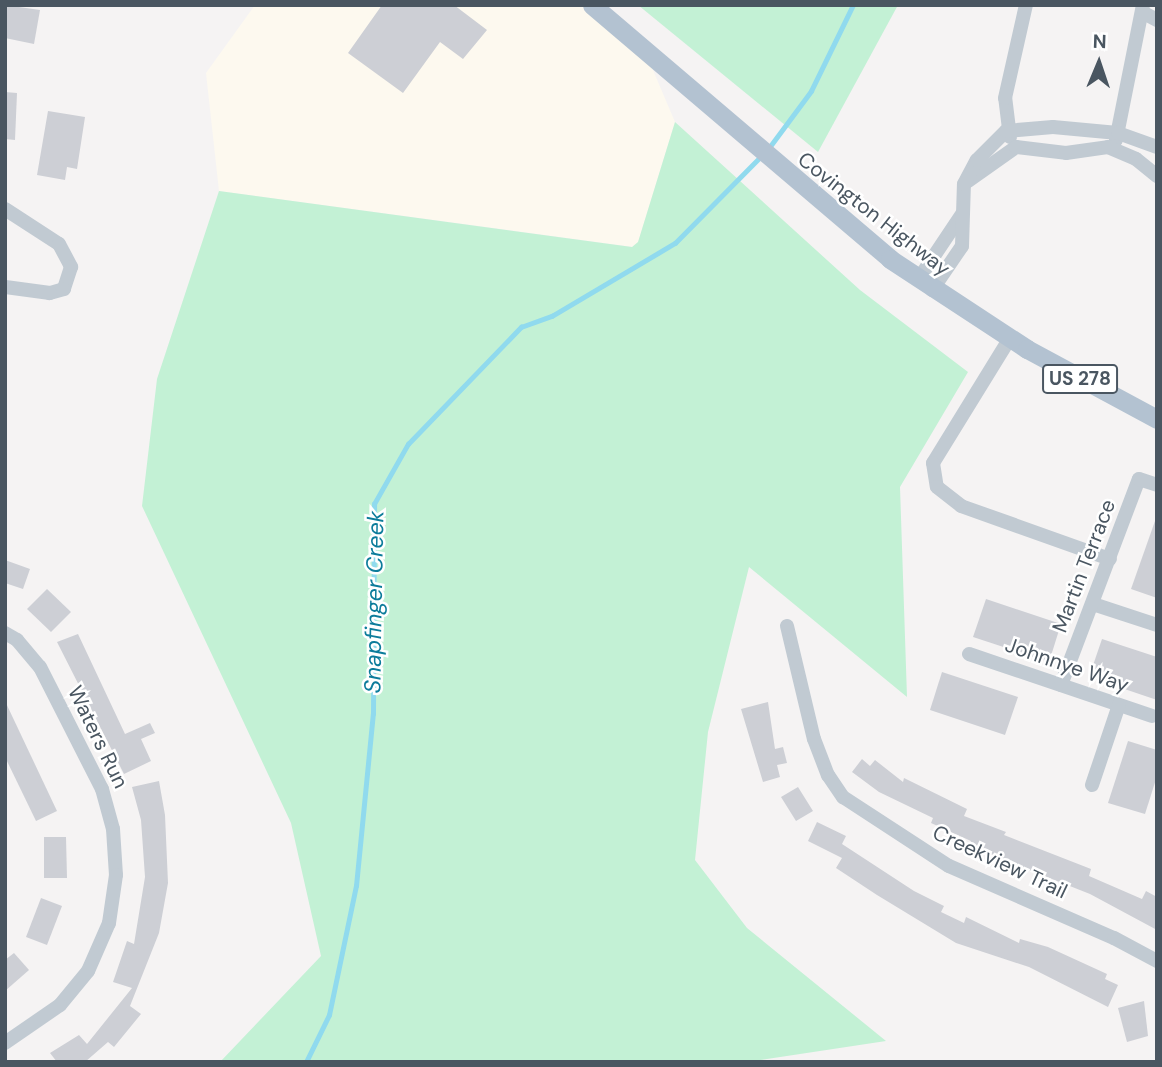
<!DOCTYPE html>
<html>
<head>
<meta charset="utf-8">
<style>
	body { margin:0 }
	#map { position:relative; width:1162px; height:1067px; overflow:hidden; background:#f5f3f3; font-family:"DM Sans",sans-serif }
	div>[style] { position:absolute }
	.commercial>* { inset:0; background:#fdf9ef }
	.green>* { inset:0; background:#c3f1d5 }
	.stream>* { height:4.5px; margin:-2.25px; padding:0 2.25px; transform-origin:2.25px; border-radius:2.25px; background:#90daee }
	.building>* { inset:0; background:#cdcfd5 }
	.minor>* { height:14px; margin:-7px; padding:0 7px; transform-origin:7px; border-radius:7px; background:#c1cad2 }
	.major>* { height:19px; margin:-9.5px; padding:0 9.5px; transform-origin:9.5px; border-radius:9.5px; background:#b3c2d1 }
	span { translate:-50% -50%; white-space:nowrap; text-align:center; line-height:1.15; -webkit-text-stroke:5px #fff; paint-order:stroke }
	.shield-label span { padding:2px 5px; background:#fff; border:2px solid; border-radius:5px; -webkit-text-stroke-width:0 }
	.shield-label { font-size:19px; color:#4a5661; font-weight:700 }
	.street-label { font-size:21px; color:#4a5661 }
	.water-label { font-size:23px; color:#0c7c9b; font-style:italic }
	.frame { position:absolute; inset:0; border:7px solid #4a5661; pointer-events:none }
	.north { position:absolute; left:1064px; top:28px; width:70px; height:70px; -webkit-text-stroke:5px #fff; paint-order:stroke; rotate:2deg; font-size:19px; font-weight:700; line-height:28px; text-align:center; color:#4a5661 }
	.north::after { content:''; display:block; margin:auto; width:24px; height:32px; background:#4a5661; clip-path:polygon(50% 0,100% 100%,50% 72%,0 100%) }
</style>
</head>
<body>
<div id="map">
	<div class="commercial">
		<i style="clip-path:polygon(255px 5px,584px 5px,647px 56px,675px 122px,638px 243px,633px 247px,219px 191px,206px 73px)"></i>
	</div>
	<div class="green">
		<i style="clip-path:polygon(638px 5px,898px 5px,818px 152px)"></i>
		<i style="clip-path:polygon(675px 122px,860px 290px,968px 372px,900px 487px,907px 697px,749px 567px,708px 732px,695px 860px,747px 928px,886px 1041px,747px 1062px,220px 1062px,321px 956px,291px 823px,142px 506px,157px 379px,219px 191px,632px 247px,638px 242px)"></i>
	</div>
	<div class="stream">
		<i style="left:768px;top:149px;width:72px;rotate:-53.4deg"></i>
		<i style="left:811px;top:91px;width:96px;rotate:-64deg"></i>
		<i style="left:306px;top:1062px;width:52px;rotate:-63.9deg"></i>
		<i style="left:329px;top:1015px;width:132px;rotate:-78.2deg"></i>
		<i style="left:356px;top:886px;width:173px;rotate:-84.4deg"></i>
		<i style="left:373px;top:714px;width:210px;rotate:-89.7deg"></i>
		<i style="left:374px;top:504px;width:69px;rotate:-60.5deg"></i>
		<i style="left:408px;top:444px;width:163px;rotate:-46deg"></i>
		<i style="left:521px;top:327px;width:33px;rotate:-20deg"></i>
		<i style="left:552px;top:316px;width:143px;rotate:-30.7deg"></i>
		<i style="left:675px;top:243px;width:124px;rotate:-45.3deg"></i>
	</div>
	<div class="building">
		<i style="clip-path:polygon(5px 5px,40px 10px,34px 44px,5px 38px)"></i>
		<i style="clip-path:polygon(382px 5px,454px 5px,487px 30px,463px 59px,440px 42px,403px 93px,348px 53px)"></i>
		<i style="clip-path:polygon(5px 92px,17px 93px,15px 140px,5px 139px)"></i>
		<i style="clip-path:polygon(48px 111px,85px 117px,77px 169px,67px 167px,65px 180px,37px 175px)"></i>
		<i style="clip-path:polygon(1155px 521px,1157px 522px,1157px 598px,1131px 589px)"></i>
		<i style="clip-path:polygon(5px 560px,30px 569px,23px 589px,5px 583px)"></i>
		<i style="clip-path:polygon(47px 589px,71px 612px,51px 632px,27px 609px)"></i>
		<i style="clip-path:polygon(986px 599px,1061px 624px,1049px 662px,973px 637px)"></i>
		<i style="clip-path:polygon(78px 634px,125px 734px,150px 723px,155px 733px,141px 739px,151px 761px,124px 774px,57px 642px)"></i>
		<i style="clip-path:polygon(1102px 639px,1157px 657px,1157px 700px,1089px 677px)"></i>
		<i style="clip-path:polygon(942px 672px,1018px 697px,1005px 735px,930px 710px)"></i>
		<i style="clip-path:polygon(5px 701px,57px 811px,36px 821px,5px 757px)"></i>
		<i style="clip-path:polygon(768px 702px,775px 749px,783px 747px,787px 763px,777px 765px,780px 777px,763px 782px,741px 709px)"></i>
		<i style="clip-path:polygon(1128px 741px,1157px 750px,1157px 776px,1145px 814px,1108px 803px)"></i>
		<i style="clip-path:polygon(862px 759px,870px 766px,875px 760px,903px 782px,904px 778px,967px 809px,964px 816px,1006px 832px,1004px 835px,1091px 869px,1089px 876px,1142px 899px,1146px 891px,1157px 897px,1157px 930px,1090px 894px,969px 846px,971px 841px,931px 823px,933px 818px,879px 792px,852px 772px)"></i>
		<i style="clip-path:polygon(159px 781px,165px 815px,168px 883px,159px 933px,130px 1006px,141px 1014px,114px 1047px,108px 1042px,85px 1062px,57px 1062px,50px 1053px,79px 1035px,87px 1044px,132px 988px,113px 982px,127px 941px,134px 944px,145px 877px,141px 820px,132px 787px)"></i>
		<i style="clip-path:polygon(798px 787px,813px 811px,796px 821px,781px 797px)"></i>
		<i style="clip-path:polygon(817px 822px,846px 836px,842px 844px,914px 891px,944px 906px,941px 912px,964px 923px,966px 917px,1019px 943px,1020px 939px,1048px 947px,1107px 974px,1105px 979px,1118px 985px,1108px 1007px,1029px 967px,956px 943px,877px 895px,836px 868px,842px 858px,808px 841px)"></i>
		<i style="clip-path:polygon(44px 837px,66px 837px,67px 878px,44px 878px)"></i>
		<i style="clip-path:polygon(41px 898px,62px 906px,47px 945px,26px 937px)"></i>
		<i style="clip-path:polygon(14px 953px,29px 970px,5px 991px,5px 960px)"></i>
		<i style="clip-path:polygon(1144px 1001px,1148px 1036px,1127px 1042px,1118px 1008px)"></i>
	</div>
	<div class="minor">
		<i style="left:1142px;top:12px;width:17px;rotate:28deg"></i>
		<i style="left:1010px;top:137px;width:39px;rotate:-97deg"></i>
		<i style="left:1005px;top:98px;width:95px;rotate:-77.3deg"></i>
		<i style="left:1116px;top:140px;width:138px;rotate:-78.7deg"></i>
		<i style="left:968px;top:181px;width:59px;rotate:-35.3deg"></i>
		<i style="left:1016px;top:147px;width:50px;rotate:6.8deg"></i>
		<i style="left:1066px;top:153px;width:42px;rotate:-8.1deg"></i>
		<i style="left:1108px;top:147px;width:30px;rotate:23deg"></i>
		<i style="left:1136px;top:159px;width:27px;rotate:39deg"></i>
		<i style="left:5px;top:209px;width:64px;rotate:32.9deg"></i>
		<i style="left:59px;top:244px;width:26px;rotate:62deg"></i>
		<i style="left:71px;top:267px;width:23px;rotate:108deg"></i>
		<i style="left:64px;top:289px;width:15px;rotate:164deg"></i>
		<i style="left:50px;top:293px;width:45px;rotate:-172.4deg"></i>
		<i style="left:918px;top:280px;width:79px;rotate:-56.3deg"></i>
		<i style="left:932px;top:290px;width:53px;rotate:-55.7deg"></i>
		<i style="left:962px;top:246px;width:62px;rotate:-88.2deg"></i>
		<i style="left:964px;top:184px;width:27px;rotate:-62deg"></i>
		<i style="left:977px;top:160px;width:41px;rotate:-45deg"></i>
		<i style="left:1006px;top:131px;width:47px;rotate:-4.9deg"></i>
		<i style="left:1053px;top:127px;width:65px;rotate:5.3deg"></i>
		<i style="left:1118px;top:133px;width:41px;rotate:19.7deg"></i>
		<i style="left:1010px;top:338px;width:147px;rotate:121.6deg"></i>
		<i style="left:933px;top:463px;width:24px;rotate:81deg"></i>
		<i style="left:937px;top:487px;width:31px;rotate:38deg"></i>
		<i style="left:961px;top:506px;width:158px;rotate:19.6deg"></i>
		<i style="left:1093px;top:604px;width:67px;rotate:18.2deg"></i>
		<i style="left:787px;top:626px;width:116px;rotate:76.6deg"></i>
		<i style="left:814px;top:739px;width:39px;rotate:69deg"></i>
		<i style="left:828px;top:775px;width:27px;rotate:56deg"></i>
		<i style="left:843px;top:797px;width:126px;rotate:33.1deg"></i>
		<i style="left:949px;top:866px;width:180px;rotate:23.6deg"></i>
		<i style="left:1114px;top:938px;width:49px;rotate:28.1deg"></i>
		<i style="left:5px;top:633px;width:14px;rotate:30deg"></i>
		<i style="left:17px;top:640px;width:35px;rotate:50deg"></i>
		<i style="left:40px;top:667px;width:137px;rotate:63.1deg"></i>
		<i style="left:102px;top:789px;width:41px;rotate:74.6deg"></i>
		<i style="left:113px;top:829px;width:46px;rotate:86.3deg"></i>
		<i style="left:116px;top:875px;width:49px;rotate:98.3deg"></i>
		<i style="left:109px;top:923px;width:52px;rotate:113.6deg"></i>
		<i style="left:88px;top:971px;width:44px;rotate:129.5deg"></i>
		<i style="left:60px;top:1005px;width:67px;rotate:145.4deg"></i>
		<i style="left:969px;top:654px;width:193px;rotate:18.7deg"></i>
		<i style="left:1061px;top:685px;width:220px;rotate:-69.3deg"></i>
		<i style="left:1139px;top:479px;width:19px;rotate:18deg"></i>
		<i style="left:1092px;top:785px;width:84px;rotate:-71.4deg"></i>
	</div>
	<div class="major">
		<i style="left:592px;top:5px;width:392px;rotate:40.4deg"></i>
		<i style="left:890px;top:259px;width:164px;rotate:33.3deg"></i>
		<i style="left:1027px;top:349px;width:148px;rotate:28.3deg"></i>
	</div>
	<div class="shield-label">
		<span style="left:1080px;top:379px">US 278</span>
	</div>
	<div class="street-label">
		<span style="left:874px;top:214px;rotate:38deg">Covington Highway</span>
		<span style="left:1084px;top:566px;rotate:-69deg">Martin Terrace</span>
		<span style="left:1067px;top:665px;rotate:19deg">Johnnye Way</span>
		<span style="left:98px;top:737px;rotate:64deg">Waters Run</span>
		<span style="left:1000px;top:862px;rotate:25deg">Creekview Trail</span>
	</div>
	<div class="water-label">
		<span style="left:374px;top:602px;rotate:-89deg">Snapfinger Creek</span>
	</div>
	<div class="frame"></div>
	<div class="north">N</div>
</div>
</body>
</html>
